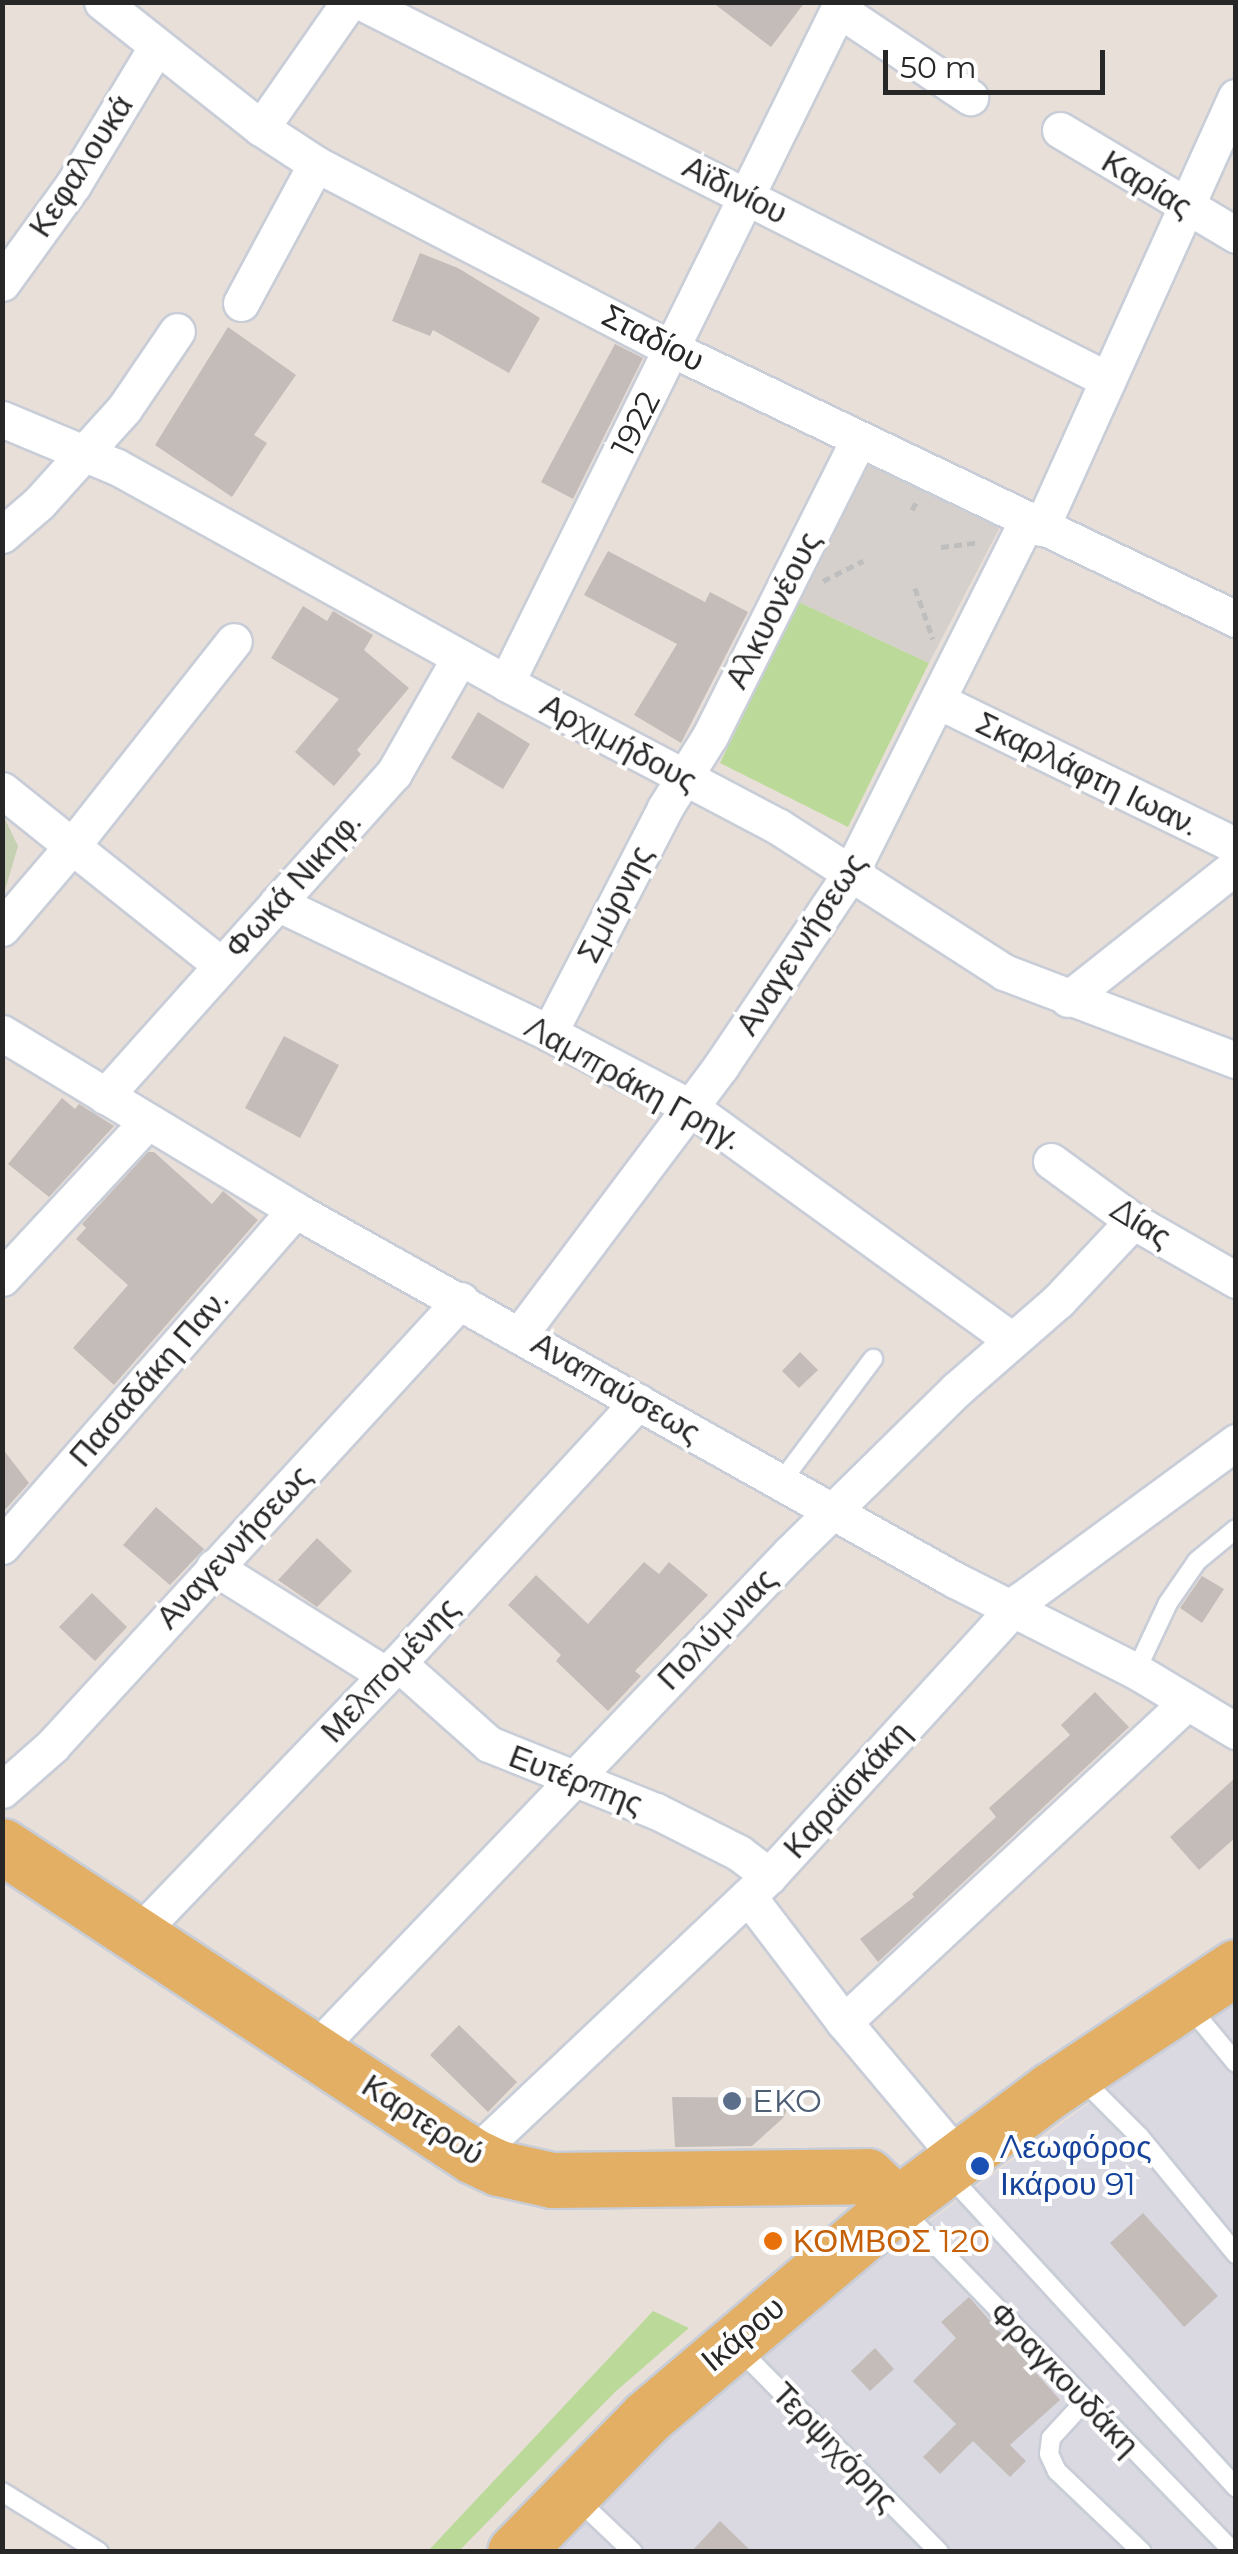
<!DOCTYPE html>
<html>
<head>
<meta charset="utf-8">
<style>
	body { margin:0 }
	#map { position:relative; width:1238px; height:2554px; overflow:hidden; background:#e8dfd9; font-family:Montserrat,sans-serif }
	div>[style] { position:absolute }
	.industrial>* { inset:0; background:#dad9e1 }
	.green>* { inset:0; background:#bbda9a }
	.cemetery>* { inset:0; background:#c6d0b2 }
	.plaza>* { inset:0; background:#d5d0cb }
	.building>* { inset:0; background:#c3bcb9 }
	.path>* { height:5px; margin-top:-2.5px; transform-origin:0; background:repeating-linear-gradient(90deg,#bebebe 0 8px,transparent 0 13px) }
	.roads { filter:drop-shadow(2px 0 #c8cdd7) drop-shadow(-2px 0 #c8cdd7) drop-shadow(0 2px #c8cdd7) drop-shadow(0 -2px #c8cdd7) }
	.service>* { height:18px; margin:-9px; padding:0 9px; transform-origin:9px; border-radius:9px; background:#fff }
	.minor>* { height:35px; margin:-17.5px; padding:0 17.5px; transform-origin:17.5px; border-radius:17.5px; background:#fff }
	.primary>* { height:55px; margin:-27.5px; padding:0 27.5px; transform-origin:27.5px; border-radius:27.5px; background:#e2af64 }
	.dots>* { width:28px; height:28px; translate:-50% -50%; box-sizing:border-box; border:5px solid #fff; border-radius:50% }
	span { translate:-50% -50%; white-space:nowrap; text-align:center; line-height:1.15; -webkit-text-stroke:8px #fff; paint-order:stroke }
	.street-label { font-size:32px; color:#272727 }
	.service-label { font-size:32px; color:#4e5e75 }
	.left { translate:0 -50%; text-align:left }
	.transit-label { font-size:32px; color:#164399 }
	.food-label { font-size:32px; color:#c56008 }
	.frame { position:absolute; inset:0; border:5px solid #272727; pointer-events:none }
	.scale { position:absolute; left:883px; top:50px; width:222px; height:45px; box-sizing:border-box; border:5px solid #272727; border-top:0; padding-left:12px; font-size:30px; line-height:35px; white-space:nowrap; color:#272727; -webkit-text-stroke:8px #fff; paint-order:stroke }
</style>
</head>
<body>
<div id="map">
	<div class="industrial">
		<i style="clip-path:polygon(1235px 1995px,1235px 2551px,553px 2552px,737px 2364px)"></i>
	</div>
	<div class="green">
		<i style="clip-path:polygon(799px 602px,929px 663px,848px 827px,720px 763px)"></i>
		<i style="clip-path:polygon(653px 2311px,689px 2328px,615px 2392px,459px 2551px,428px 2551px)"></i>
	</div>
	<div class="cemetery">
		<i style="clip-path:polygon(2px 813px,18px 846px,3px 897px,2px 897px)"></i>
	</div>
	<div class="plaza">
		<i style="clip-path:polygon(871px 461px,1000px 527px,929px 663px,799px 602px)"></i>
	</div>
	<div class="building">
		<i style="clip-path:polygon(712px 2px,805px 2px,771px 47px)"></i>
		<i style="clip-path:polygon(420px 253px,458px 268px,540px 318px,509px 373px,433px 330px,430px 336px,392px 321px)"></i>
		<i style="clip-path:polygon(228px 327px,296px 375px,254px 435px,267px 443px,232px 497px,155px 445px)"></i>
		<i style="clip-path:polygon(615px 344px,643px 358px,573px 499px,541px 482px)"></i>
		<i style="clip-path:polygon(608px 551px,705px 602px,710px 592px,748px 612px,681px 743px,634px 715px,677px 644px,584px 595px)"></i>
		<i style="clip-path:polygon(303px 606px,327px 621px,333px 611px,373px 635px,364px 650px,409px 688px,357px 750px,361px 754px,334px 786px,295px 752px,339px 699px,271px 658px)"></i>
		<i style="clip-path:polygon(478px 712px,530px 744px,503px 789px,451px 758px)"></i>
		<i style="clip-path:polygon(284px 1036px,339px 1065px,300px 1138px,245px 1108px)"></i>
		<i style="clip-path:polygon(62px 1098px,75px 1109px,79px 1104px,114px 1126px,49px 1197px,8px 1164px)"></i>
		<i style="clip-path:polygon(148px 1152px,154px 1152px,212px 1204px,223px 1191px,258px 1220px,114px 1385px,73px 1348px,128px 1285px,76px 1239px,86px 1228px,82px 1224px)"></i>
		<i style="clip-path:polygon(800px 1352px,818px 1370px,799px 1388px,782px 1371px)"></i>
		<i style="clip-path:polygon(2px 1448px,29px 1483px,2px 1513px)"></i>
		<i style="clip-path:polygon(156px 1507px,204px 1549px,170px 1585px,123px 1545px)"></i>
		<i style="clip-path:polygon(317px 1538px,352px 1571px,317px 1607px,278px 1580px)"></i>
		<i style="clip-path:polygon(644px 1562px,659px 1574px,669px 1562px,708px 1595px,635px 1671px,641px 1676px,608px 1711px,556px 1661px,561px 1655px,508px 1605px,536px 1575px,588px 1624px)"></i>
		<i style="clip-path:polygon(1202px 1576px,1224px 1589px,1202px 1623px,1180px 1608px)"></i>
		<i style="clip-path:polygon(92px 1593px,127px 1627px,95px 1661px,59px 1627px)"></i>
		<i style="clip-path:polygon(1095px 1692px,1129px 1727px,878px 1962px,860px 1939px,914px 1897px,912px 1894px,996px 1817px,989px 1808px,1070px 1735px,1061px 1725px)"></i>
		<i style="clip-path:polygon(1236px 1777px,1236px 1837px,1199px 1870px,1170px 1837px)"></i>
		<i style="clip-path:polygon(459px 2025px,517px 2082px,488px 2112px,430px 2055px)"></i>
		<i style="clip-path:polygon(672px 2097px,793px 2098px,783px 2118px,752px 2146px,675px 2147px)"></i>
		<i style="clip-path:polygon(1143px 2213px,1218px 2296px,1184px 2327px,1110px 2243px)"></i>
		<i style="clip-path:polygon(969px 2297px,1060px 2400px,1010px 2445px,1026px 2461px,1010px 2477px,973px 2441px,940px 2474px,923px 2457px,956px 2424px,913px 2381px,956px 2338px,941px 2322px)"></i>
		<i style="clip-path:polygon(875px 2348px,894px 2369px,870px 2391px,851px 2371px)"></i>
		<i style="clip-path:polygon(720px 2521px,752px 2552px,691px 2552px)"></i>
	</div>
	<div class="path">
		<i style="left:912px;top:510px;width:13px;rotate:-61deg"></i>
		<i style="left:941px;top:547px;width:38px;rotate:-7deg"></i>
		<i style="left:823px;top:581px;width:45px;rotate:-26.6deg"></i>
		<i style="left:915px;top:588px;width:54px;rotate:70.6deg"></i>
	</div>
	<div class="roads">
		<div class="service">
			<i style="left:781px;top:1482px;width:154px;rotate:-53.2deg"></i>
			<i style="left:1136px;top:1671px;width:75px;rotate:-64.8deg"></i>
			<i style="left:1168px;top:1603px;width:51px;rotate:-55.4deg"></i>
			<i style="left:1197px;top:1561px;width:50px;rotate:-39.4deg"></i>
			<i style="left:1188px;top:2005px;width:75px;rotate:50.4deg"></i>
			<i style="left:1080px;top:2077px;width:83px;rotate:45deg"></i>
			<i style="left:1139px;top:2136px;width:153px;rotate:50.6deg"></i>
			<i style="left:947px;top:2173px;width:427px;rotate:47.4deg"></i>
			<i style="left:901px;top:2209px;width:477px;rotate:45.9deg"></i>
			<i style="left:739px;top:2349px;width:285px;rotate:45.4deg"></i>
			<i style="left:1085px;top:2401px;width:50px;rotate:132.6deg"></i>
			<i style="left:1051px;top:2438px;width:16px;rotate:97deg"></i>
			<i style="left:1049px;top:2454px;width:19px;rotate:65deg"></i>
			<i style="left:1057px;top:2471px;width:117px;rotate:43.6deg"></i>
			<i style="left:2px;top:2492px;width:114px;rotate:31.7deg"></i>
			<i style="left:574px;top:2496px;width:81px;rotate:43.5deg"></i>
		</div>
		<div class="minor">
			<i style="left:102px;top:2px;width:203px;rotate:38.4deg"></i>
			<i style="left:261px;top:128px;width:66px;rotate:33.2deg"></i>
			<i style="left:316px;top:164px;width:403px;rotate:27.5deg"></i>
			<i style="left:674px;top:350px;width:623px;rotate:25.58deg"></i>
			<i style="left:361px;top:2px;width:837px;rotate:26.84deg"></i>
			<i style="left:838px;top:9px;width:159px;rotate:33.7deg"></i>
			<i style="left:261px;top:128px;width:154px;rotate:-55.1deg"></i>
			<i style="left:1060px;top:130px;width:205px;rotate:30.8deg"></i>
			<i style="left:2px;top:283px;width:121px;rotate:-54.1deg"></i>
			<i style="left:73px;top:185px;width:162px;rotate:-58.9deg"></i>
			<i style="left:241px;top:303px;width:158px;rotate:-61.7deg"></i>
			<i style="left:2px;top:419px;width:125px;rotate:22.7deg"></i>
			<i style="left:117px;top:467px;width:445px;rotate:29deg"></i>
			<i style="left:506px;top:683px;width:309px;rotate:27.8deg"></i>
			<i style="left:779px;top:827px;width:268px;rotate:32.8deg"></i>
			<i style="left:1004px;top:972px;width:248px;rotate:20.8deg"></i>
			<i style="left:1041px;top:528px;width:473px;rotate:-65.7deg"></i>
			<i style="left:2px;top:535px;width:49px;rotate:-40.9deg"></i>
			<i style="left:39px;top:503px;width:127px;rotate:-47.9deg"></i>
			<i style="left:124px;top:409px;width:94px;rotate:-55.8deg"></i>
			<i style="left:506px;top:683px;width:759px;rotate:-63.74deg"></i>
			<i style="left:938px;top:701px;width:331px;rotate:25.9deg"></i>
			<i style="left:2px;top:790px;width:90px;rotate:38.7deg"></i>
			<i style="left:72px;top:846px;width:108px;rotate:130.5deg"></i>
			<i style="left:277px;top:903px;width:301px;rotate:25.5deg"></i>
			<i style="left:549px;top:1033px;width:159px;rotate:27.7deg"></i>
			<i style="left:690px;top:1107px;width:397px;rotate:35.9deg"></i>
			<i style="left:221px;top:965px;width:191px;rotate:-141.4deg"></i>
			<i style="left:72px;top:846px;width:261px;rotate:-51.7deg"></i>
			<i style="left:1068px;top:999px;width:214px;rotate:-38.4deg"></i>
			<i style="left:2px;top:1033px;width:342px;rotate:31.1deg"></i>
			<i style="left:295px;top:1210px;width:757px;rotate:29.28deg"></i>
			<i style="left:955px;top:1580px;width:203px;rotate:26.7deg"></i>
			<i style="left:1136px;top:1671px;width:117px;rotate:31deg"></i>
			<i style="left:549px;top:1033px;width:253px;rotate:-62.7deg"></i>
			<i style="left:665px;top:808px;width:85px;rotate:-58deg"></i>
			<i style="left:710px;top:736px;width:331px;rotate:-63.4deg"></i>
			<i style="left:105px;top:1096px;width:433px;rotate:-48.2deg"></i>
			<i style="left:394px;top:773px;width:133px;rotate:-60.4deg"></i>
			<i style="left:1051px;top:1161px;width:102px;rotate:36.2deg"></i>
			<i style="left:1133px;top:1221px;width:119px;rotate:29.8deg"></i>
			<i style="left:2px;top:1278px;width:213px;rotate:-47.1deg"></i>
			<i style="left:520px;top:1334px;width:335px;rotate:-53.1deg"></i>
			<i style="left:721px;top:1066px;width:231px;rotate:-56.1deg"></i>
			<i style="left:850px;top:874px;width:395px;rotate:-63.4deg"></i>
			<i style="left:2px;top:1546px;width:446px;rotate:-48.9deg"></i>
			<i style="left:214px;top:1567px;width:203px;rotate:32.1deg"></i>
			<i style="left:398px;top:1663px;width:122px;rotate:41.7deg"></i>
			<i style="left:489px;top:1744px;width:180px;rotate:21.9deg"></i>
			<i style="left:656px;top:1811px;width:93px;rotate:26.8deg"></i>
			<i style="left:739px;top:1853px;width:38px;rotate:37deg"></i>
			<i style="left:2px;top:1790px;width:67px;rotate:-41.3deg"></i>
			<i style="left:52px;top:1746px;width:605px;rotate:-47.48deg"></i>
			<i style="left:748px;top:1896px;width:158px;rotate:52.7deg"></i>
			<i style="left:844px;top:2022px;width:177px;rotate:50deg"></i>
			<i style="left:138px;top:1934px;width:376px;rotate:-46.2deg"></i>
			<i style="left:398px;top:1663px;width:355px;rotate:-47.4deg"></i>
			<i style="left:844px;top:2022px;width:469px;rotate:-43deg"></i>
			<i style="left:315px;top:2050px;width:687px;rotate:-46.3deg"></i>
			<i style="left:790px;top:1553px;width:234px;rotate:-44.5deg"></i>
			<i style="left:957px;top:1389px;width:134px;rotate:-41.1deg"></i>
			<i style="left:1058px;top:1301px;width:110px;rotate:-46.8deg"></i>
			<i style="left:473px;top:2156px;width:407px;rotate:-43.4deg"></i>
			<i style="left:769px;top:1876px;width:374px;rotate:-47.6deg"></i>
			<i style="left:1021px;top:1600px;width:267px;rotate:-36.3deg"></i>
		</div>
		<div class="primary">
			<i style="left:2px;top:1846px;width:564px;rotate:33.35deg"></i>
			<i style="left:473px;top:2156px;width:29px;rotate:25deg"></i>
			<i style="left:499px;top:2168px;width:54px;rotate:12.8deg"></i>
			<i style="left:552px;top:2180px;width:315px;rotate:-0.7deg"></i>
			<i style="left:867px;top:2176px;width:42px;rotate:44deg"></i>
			<i style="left:515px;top:2552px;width:187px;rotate:-45.6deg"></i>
			<i style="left:646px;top:2418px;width:329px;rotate:-40.3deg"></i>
			<i style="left:897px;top:2205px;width:192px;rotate:-36.8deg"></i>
			<i style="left:1051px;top:2090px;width:222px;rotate:-33.6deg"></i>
		</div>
	</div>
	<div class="dots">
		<i style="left:732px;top:2101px;background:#5c6f8a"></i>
		<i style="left:980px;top:2166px;background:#1a4fb4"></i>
		<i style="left:773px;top:2241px;background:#e8710a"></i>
	</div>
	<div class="street-label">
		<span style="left:81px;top:166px;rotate:-57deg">Κεφαλουκά</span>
		<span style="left:1147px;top:184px;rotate:31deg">Καρίας</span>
		<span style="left:735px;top:190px;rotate:27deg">Αϊδινίου</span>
		<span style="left:653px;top:338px;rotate:27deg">Σταδίου</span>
		<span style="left:636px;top:424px;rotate:-63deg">1922</span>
		<span style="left:773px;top:610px;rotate:-63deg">Αλκυονέους</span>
		<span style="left:619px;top:743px;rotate:28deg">Αρχιμήδους</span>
		<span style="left:1087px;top:774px;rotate:26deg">Σκαρλάφτη Ιωαν.</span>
		<span style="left:293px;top:885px;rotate:-48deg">Φωκά Νικηφ.</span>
		<span style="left:615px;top:904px;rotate:-63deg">Σμύρνης</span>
		<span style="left:801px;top:944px;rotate:-57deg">Αναγεννήσεως</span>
		<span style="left:633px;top:1083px;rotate:29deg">Λαμπράκη Γρηγ.</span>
		<span style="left:1141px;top:1223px;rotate:32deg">Δίας</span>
		<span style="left:149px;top:1378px;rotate:-49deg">Πασαδάκη Παν.</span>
		<span style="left:616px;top:1388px;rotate:30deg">Αναπαύσεως</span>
		<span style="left:234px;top:1547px;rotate:-47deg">Αναγεννήσεως</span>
		<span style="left:717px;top:1629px;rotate:-46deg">Πολύμνιας</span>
		<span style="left:390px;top:1670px;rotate:-47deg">Μελπομένης</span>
		<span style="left:576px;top:1780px;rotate:21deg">Ευτέρπης</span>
		<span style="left:847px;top:1790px;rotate:-48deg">Καραϊσκάκη</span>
		<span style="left:423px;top:2120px;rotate:33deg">Καρτερού</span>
		<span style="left:743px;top:2334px;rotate:-40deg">Ικάρου</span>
		<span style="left:1064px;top:2379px;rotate:46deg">Φραγκουδάκη</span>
		<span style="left:835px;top:2447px;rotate:46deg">Τερψιχόρης</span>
	</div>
	<div class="service-label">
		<span class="left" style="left:752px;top:2101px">EKO</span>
	</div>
	<div class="transit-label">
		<span class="left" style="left:1000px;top:2166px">Λεωφόρος<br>Ικάρου 91</span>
	</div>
	<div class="food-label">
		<span class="left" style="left:793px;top:2241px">ΚΟΜΒΟΣ 120</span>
	</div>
	<div class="frame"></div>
	<div class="scale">50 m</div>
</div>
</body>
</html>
